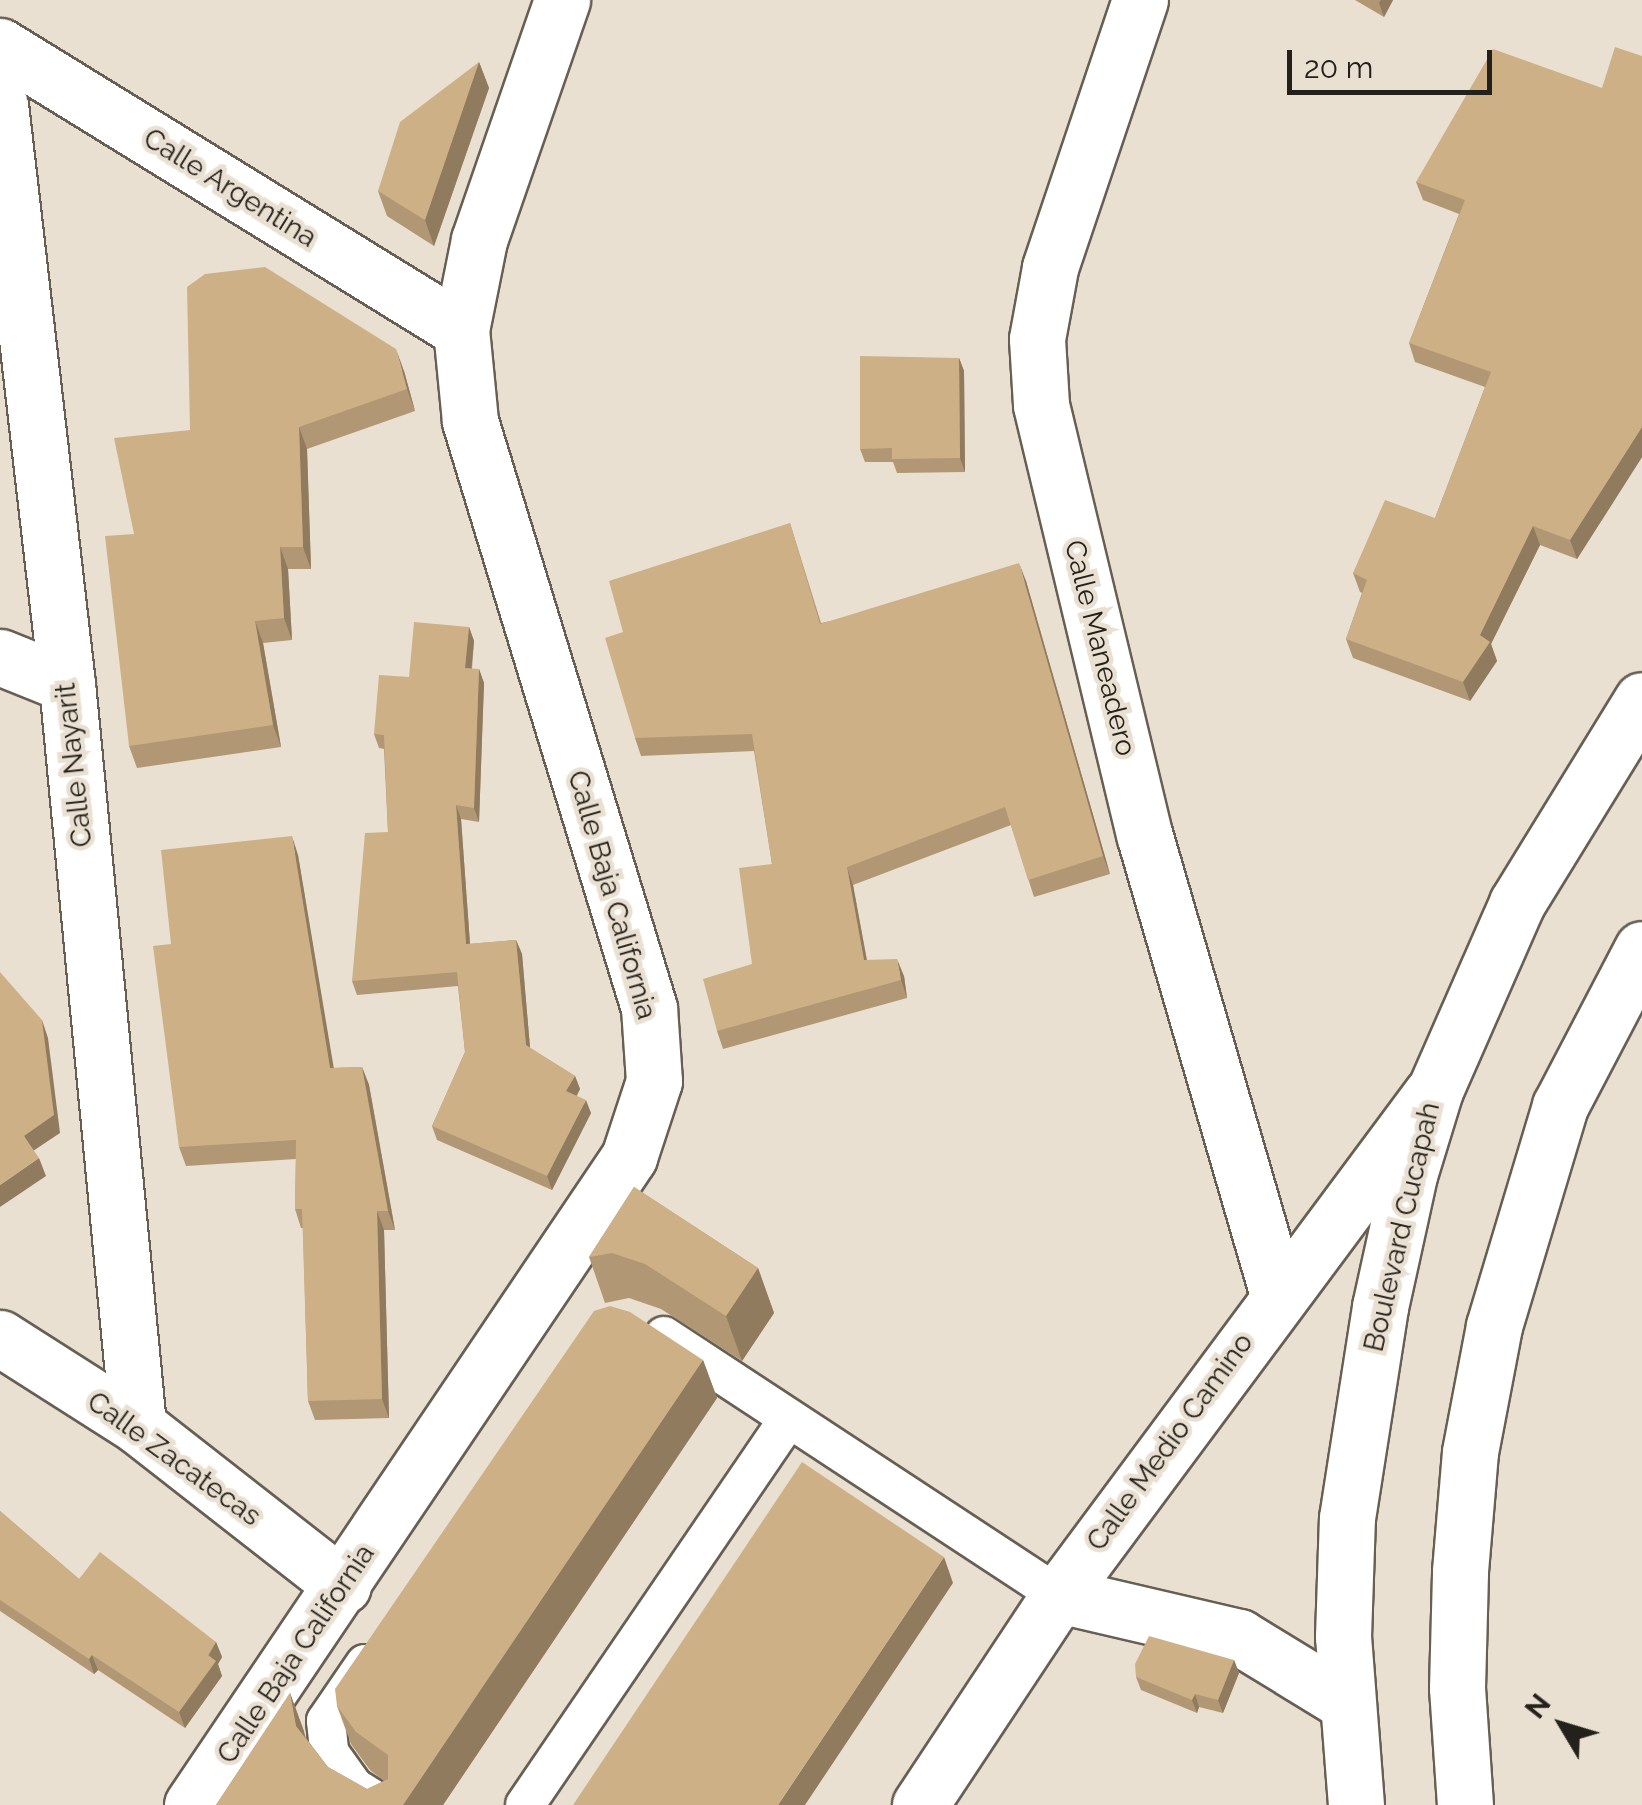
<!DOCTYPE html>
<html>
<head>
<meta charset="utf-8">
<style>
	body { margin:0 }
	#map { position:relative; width:1642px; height:1805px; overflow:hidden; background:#e9e0d2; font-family:Raleway,sans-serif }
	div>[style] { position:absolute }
	.roads { filter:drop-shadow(2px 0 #675f53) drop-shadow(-2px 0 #675f53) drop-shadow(0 2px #675f53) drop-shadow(0 -2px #675f53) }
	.service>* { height:38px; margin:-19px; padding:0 19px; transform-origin:19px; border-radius:19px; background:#fff }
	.minor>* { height:55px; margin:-27.5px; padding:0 27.5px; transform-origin:27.5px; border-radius:27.5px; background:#fff }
	.primary>* { height:55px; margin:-27.5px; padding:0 27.5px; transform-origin:27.5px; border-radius:27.5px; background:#fff }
	.wall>* { inset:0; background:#b19774 }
	.shaded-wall>* { inset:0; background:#907b5e }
	.building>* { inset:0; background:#ceb087 }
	span { translate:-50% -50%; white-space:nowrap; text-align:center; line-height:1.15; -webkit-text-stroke:9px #e9e0d2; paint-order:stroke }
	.street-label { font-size:28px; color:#24201b }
	.north { position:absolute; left:1512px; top:1675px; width:100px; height:100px; -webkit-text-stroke:8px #e9e0d2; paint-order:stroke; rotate:308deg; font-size:28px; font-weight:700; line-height:40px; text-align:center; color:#24201b }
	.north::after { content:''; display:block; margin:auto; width:35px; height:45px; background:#24201b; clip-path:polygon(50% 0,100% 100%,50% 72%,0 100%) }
	.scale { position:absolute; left:1287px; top:50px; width:205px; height:45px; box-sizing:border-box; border:5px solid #24201b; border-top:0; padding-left:12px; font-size:30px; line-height:35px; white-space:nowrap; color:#24201b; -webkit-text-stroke:8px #e9e0d2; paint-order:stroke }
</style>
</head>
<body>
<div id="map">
	<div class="roads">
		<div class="service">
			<i style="left:664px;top:1336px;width:472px;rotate:33.3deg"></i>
			<i style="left:365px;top:1664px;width:69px;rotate:124.4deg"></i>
			<i style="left:326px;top:1721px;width:31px;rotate:84deg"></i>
			<i style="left:329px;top:1752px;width:43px;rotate:54.5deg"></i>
			<i style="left:354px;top:1787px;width:34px;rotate:32deg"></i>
			<i style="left:525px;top:1805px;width:466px;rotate:-55.7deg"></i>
		</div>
		<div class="minor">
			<i style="left:1140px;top:0;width:283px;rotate:108.6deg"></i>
			<i style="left:1050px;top:268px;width:72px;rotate:100.4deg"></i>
			<i style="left:1037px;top:339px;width:66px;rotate:86.5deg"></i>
			<i style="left:1041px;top:405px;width:444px;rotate:76.5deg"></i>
			<i style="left:1145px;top:837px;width:477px;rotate:73.8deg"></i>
			<i style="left:0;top:46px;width:541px;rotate:31.64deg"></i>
			<i style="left:0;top:105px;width:583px;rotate:83.4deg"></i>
			<i style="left:67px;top:684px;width:745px;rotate:84.53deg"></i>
			<i style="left:0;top:657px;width:72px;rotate:21.9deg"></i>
			<i style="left:0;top:1338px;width:164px;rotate:32.5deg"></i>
			<i style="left:138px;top:1426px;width:260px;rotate:38deg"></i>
			<i style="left:192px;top:1805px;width:782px;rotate:-56deg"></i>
			<i style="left:629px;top:1157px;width:80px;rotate:-71.8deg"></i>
			<i style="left:654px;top:1081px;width:73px;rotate:-93.9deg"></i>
			<i style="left:649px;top:1008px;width:614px;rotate:-106.96deg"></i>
			<i style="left:470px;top:421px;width:91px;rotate:-95.6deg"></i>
			<i style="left:461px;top:330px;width:92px;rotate:-78.7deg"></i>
			<i style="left:479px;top:240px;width:254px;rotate:-70.9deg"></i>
			<i style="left:920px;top:1805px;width:252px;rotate:-56.5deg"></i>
			<i style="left:1059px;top:1595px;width:625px;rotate:-53.39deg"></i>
		</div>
		<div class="primary">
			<i style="left:1059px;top:1595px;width:185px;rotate:13.1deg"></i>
			<i style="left:1239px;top:1637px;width:127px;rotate:31.4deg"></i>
			<i style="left:1356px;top:1805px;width:169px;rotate:-94.4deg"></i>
			<i style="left:1343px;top:1637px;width:119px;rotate:-88.1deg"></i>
			<i style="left:1347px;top:1518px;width:214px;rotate:-81.1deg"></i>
			<i style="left:1380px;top:1307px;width:135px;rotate:-77.6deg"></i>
			<i style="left:1409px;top:1175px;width:89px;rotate:-73deg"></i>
			<i style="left:1435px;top:1090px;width:204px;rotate:-66.3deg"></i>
			<i style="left:1517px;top:903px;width:238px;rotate:-58.4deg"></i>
			<i style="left:1465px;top:1805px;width:117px;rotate:-93.9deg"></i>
			<i style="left:1457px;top:1688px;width:117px;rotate:-88.5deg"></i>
			<i style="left:1460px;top:1571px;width:119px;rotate:-85.2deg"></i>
			<i style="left:1470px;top:1452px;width:128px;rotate:-79.2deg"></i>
			<i style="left:1494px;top:1326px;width:230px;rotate:-73.3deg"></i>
			<i style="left:1560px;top:1106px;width:177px;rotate:-62.4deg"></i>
		</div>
	</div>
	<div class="wall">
		<i style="clip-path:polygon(1355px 0,1393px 0,1384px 17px)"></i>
		<i style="clip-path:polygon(1642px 56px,1642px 457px,1577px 559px,1540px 545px,1491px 644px,1497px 661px,1470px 701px,1353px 658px,1346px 639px,1362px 593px,1360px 592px,1353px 573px,1435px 518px,1485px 387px,1415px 362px,1409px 343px,1459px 214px,1423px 200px,1416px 182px,1602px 88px)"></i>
		<i style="clip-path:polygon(479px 62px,489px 88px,434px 246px,387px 216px,378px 191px)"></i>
		<i style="clip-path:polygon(959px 358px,964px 371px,965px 472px,897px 473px,893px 462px,865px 462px,860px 449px)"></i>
		<i style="clip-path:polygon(404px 371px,415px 411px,307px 449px,311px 569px,288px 569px,292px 640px,263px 643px,281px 747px,137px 768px,129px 746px,134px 534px,190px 430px)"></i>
		<i style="clip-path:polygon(790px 523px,821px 623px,1026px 581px,1110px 874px,1034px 897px,1011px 825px,853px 885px,867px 960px,904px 976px,907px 998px,723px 1049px,717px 1031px,752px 964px,772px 864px,754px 751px,641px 756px,635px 738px)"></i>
		<i style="clip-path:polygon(469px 627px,474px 641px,472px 669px,479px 669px,484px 683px,479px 822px,461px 819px,470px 944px,516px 940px,522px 954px,530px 1048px,575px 1076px,580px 1089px,577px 1096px,591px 1113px,552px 1190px,437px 1140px,432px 1126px,465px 1052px,458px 986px,357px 995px,352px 981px,388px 832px,384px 749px,379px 748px,374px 734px,409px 677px)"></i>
		<i style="clip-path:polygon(298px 855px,333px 1068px,362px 1067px,369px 1085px,395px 1230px,384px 1230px,389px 1418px,315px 1420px,308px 1401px,303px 1228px,301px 1228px,295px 1209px,296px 1159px,186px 1166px,179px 1147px,171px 944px)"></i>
		<i style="clip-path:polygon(634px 1187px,758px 1268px,774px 1313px,742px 1361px,661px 1309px,629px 1298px,605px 1303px,589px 1257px)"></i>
		<i style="clip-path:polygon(703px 1360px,717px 1398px,443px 1805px,216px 1805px,290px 1693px,306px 1738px,328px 1767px,367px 1789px,384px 1781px,370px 1770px,351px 1744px,337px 1706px)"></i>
		<i style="clip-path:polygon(0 1511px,79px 1579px,216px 1642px,222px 1657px,218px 1664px,222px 1676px,185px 1728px,98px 1670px,94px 1674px,0 1611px)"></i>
		<i style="clip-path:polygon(1234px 1660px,1239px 1673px,1223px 1713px,1199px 1707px,1197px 1713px,1141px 1690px,1136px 1677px)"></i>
	</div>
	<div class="shaded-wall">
		<i style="clip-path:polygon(1381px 0,1393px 0,1384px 17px,1379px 3px)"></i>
		<i style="clip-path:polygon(479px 62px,489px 88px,434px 246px,425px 220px)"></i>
		<i style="clip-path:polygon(396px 349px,404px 371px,415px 411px,407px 389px)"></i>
		<i style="clip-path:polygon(959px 358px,964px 371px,965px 472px,960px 458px)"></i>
		<i style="clip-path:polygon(299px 427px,307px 449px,311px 569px,303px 547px)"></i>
		<i style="clip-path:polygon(1642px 427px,1642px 457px,1577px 559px,1570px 540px)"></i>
		<i style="clip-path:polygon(1533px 526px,1540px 545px,1491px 644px,1497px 661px,1470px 701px,1463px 682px,1480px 635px)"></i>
		<i style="clip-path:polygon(280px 547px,288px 569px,292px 640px,284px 618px)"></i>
		<i style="clip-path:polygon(1019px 563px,1026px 581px,1110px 874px,1103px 856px)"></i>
		<i style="clip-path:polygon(255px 621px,263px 643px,281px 747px,273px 725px)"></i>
		<i style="clip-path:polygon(469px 627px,474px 641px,470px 682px,465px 668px)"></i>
		<i style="clip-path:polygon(479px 669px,484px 683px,479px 822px,474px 808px)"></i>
		<i style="clip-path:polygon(456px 805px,461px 819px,471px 958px,466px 944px)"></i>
		<i style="clip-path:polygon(292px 836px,298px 855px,337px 1087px,330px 1068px)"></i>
		<i style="clip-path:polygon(847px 867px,853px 885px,870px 978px,864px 960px)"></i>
		<i style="clip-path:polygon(516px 940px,522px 954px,531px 1059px,526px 1045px)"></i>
		<i style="clip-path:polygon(897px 959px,904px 976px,907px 998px,901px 980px)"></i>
		<i style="clip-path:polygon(42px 1020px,48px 1038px,60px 1133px,30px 1153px,24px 1136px)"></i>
		<i style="clip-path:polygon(362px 1067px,369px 1085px,395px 1230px,388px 1211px)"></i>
		<i style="clip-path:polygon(575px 1076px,580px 1089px,571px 1105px,566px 1091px)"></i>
		<i style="clip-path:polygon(586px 1100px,591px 1113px,552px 1190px,547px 1176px)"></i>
		<i style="clip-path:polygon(39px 1158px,46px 1176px,0 1207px,0 1185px)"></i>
		<i style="clip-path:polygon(377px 1211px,384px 1230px,389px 1418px,382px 1399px)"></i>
		<i style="clip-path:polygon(758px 1268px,774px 1313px,742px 1361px,726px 1316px)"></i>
		<i style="clip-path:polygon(703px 1360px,717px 1398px,443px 1805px,403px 1805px)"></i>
		<i style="clip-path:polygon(944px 1557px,953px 1583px,805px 1805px,778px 1805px)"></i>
		<i style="clip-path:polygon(216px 1642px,222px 1657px,218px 1664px,222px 1676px,185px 1728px,179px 1712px)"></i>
		<i style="clip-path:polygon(92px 1655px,98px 1670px,94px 1674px,89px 1659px)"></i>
		<i style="clip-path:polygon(1234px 1660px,1239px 1673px,1223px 1713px,1218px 1700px)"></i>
		<i style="clip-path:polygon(290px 1693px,304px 1731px,310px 1764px,296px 1726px)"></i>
		<i style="clip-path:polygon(1195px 1694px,1199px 1707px,1197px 1713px,1192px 1700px)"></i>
	</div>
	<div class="building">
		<i style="clip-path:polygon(1615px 47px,1642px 56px,1642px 427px,1570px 540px,1533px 526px,1480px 635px,1490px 642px,1463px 682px,1346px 639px,1367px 580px,1353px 573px,1385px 500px,1435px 518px,1491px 372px,1409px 343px,1465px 200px,1416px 182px,1493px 49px,1602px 88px)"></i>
		<i style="clip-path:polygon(479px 62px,425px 220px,378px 191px,400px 122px)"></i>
		<i style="clip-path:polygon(265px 267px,396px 349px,407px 389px,299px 427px,303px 547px,280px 547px,284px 618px,255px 621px,273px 725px,129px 746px,105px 536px,134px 534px,114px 438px,190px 430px,187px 287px,205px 274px)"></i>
		<i style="clip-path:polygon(860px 356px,959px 358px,960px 458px,892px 459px,892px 448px,860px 449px)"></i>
		<i style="clip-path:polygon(790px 523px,820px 624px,1019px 563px,1103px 856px,1028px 880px,1005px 807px,847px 867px,864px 960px,897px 959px,901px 980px,717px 1031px,703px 979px,752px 964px,739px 868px,772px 864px,752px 734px,635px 738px,605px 638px,623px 632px,609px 581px)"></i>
		<i style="clip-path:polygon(414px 622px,469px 627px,465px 668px,479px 669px,474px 808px,456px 805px,466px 944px,516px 940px,526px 1045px,575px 1076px,566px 1091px,586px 1100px,547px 1176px,432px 1126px,465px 1052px,457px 972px,352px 981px,365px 833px,388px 832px,384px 735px,374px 734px,379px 675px,409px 677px)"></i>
		<i style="clip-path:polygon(292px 836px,330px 1068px,362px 1067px,388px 1211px,377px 1211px,382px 1399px,308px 1401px,302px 1209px,295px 1209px,296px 1140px,179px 1147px,153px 946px,171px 944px,161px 850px)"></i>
		<i style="clip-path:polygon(0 972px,42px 1020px,54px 1115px,24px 1136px,39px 1158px,0 1185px)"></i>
		<i style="clip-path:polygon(634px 1187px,758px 1268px,726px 1316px,645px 1264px,612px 1253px,589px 1257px)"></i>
		<i style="clip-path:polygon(610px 1306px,630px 1312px,703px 1360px,403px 1805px,216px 1805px,290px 1693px,296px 1726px,328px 1767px,367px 1789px,388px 1779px,388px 1755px,356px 1732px,337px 1706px,335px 1689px,594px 1311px)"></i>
		<i style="clip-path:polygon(802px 1462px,944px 1557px,778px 1805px,573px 1805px)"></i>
		<i style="clip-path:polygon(0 1511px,79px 1579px,100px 1552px,216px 1642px,208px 1655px,216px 1661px,179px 1712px,92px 1655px,89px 1659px,0 1600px)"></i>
		<i style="clip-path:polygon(1149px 1636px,1234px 1660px,1218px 1700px,1195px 1694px,1192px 1700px,1136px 1677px,1135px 1664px)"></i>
	</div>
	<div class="street-label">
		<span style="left:230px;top:188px;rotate:32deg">Calle Argentina</span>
		<span style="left:1100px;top:648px;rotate:76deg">Calle Maneadero</span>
		<span style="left:74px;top:765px;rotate:-96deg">Calle Nayarit</span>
		<span style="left:612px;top:895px;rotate:74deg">Calle Baja California</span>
		<span style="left:1402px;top:1227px;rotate:-77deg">Boulevard Cucapah</span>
		<span style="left:1170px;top:1442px;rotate:-54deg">Calle Medio Camino</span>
		<span style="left:174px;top:1459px;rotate:36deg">Calle Zacatecas</span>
		<span style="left:296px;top:1654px;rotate:-56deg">Calle Baja California</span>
	</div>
	<div class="north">N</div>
	<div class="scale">20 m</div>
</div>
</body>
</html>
